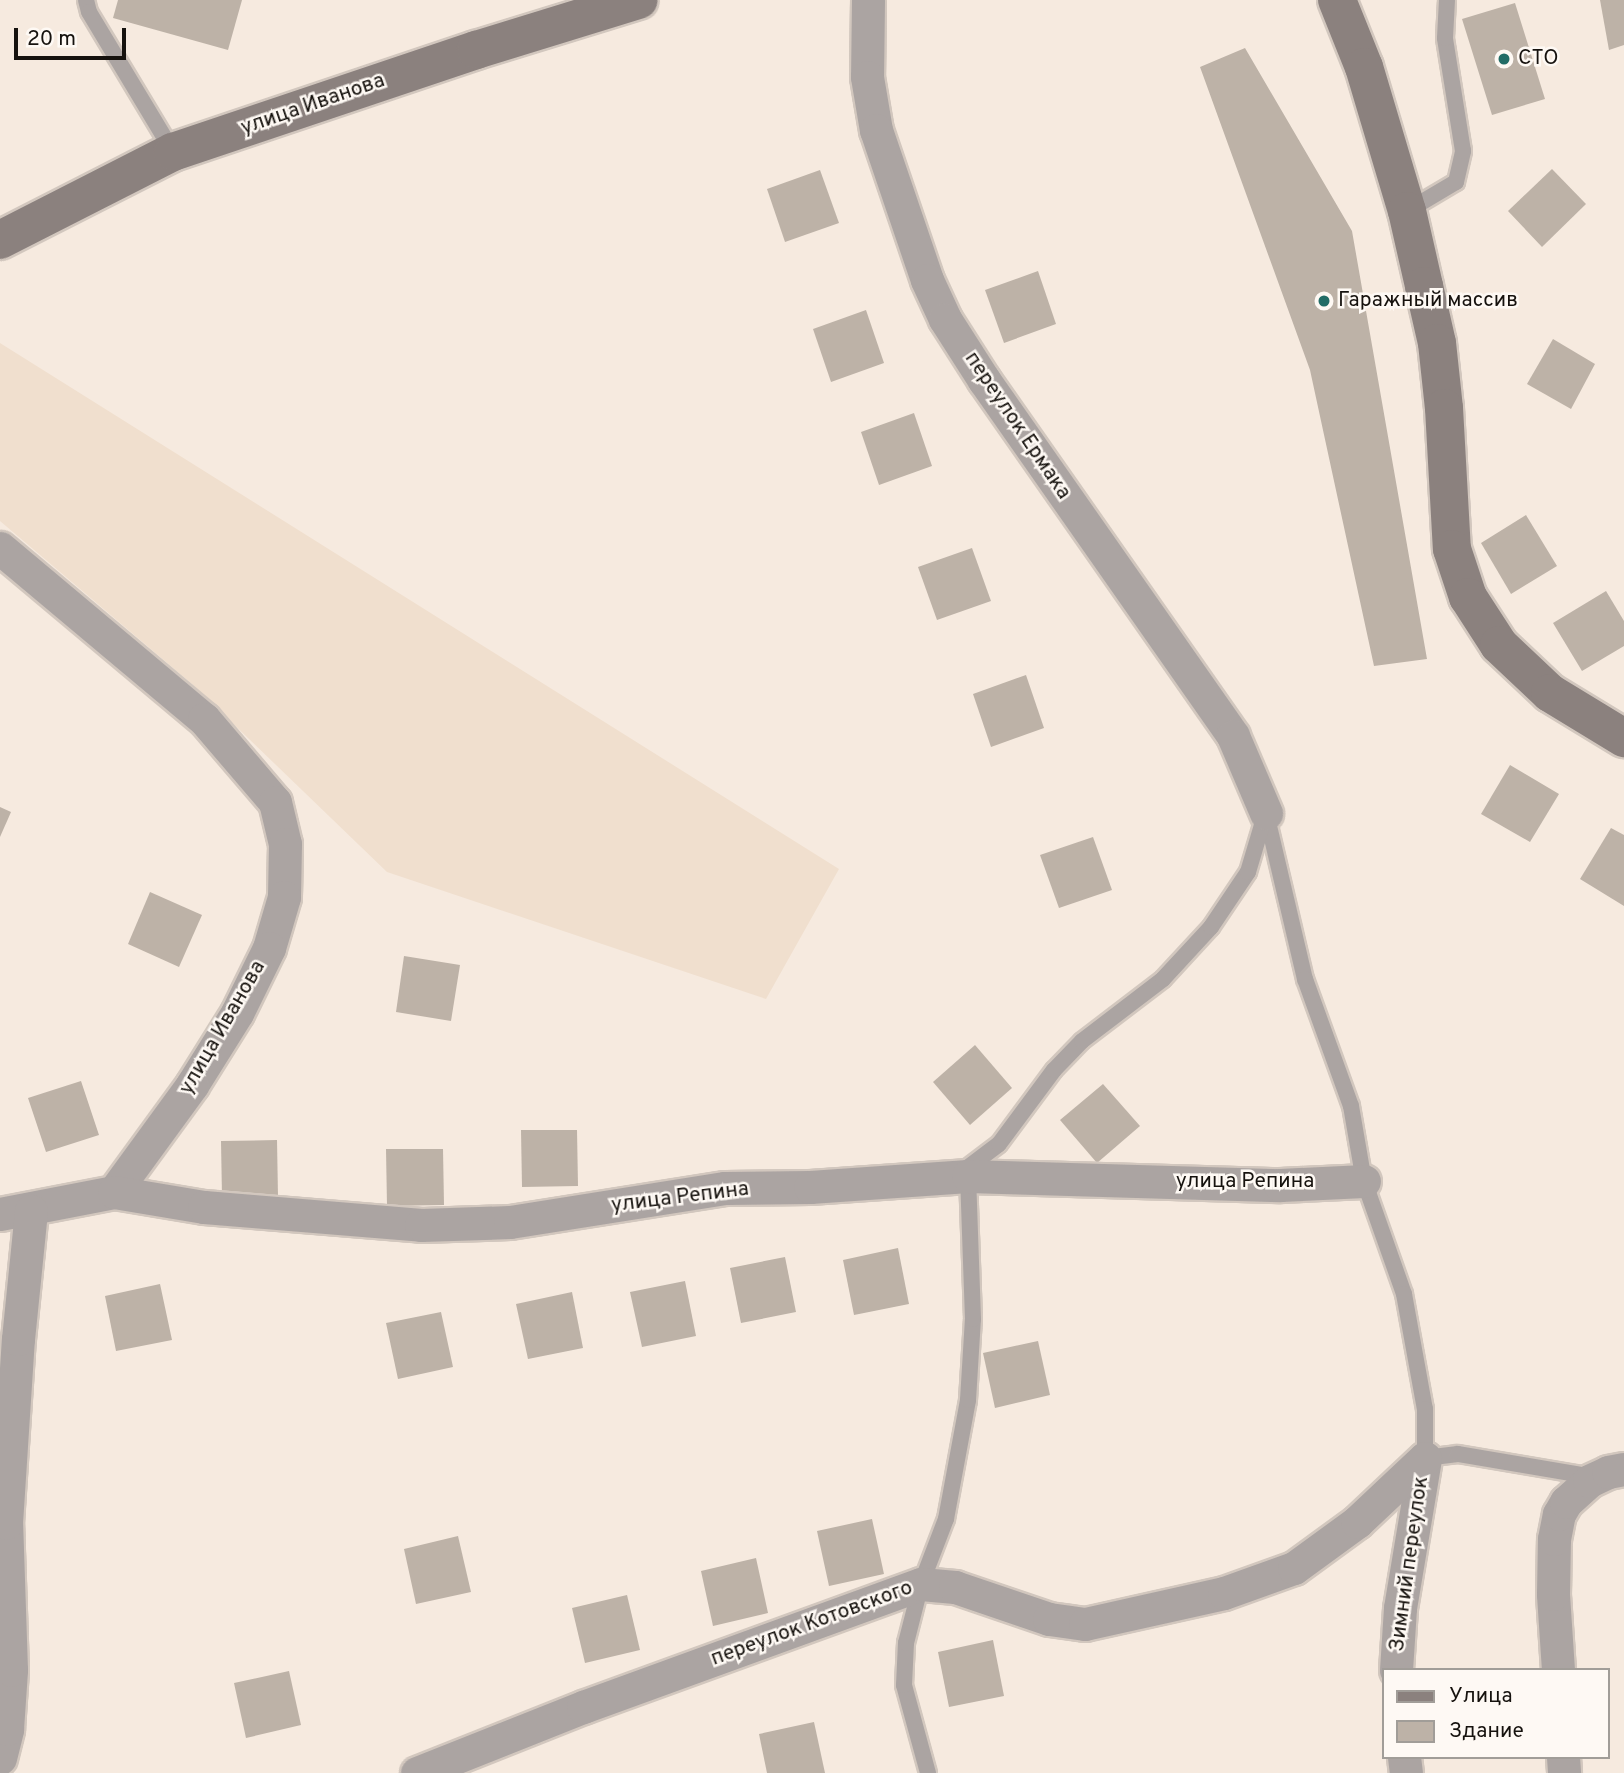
<!DOCTYPE html>
<html>
<head>
<meta charset="utf-8">
<style>
	body { margin:0 }
	#map { position:relative; width:1624px; height:1773px; overflow:hidden; background:#f6eadf; font-family:Overpass,sans-serif }
	div>[style] { position:absolute }
	.industrial>* { inset:0; background:#f0dfce }
	.building>* { inset:0; background:#bdb2a7 }
	.roads { filter:drop-shadow(2px 0 #d2c7be) drop-shadow(-2px 0 #d2c7be) drop-shadow(0 2px #d2c7be) drop-shadow(0 -2px #d2c7be) }
	.lane>* { height:16px; margin:-8px; padding:0 8px; transform-origin:8px; border-radius:8px; background:#aba4a2 }
	.street>* { height:33px; margin:-16.5px; padding:0 16.5px; transform-origin:16.5px; border-radius:16.5px; background:#aba4a2 }
	.secondary>* { height:38px; margin:-19px; padding:0 19px; transform-origin:19px; border-radius:19px; background:#8b817e }
	.dots>* { width:19px; height:19px; translate:-50% -50%; box-sizing:border-box; border:4px solid #fef9f4; border-radius:50% }
	span { translate:-50% -50%; white-space:nowrap; text-align:center; line-height:1.15; -webkit-text-stroke:5px #fef9f4; paint-order:stroke }
	.poi-label { font-size:21px; color:#16120e }
	.left { translate:0 -50%; text-align:left }
	.street-label { font-size:21px; color:#16120e }
	.legend { position:absolute; left:1382px; top:1668px; width:228px; height:91px; box-sizing:border-box; background:#fef9f4; border:2px solid #a19d98; margin:0; padding:9px 12px; list-style:none; font-size:21px; color:#16120e }
	.legend li { display:flex; align-items:center; gap:14px; height:35px }
	.legend b { width:35px; border:2px solid #a19d98 }
	.scale { position:absolute; left:14px; top:28px; width:112px; height:32px; box-sizing:border-box; border:4px solid #16120e; border-top:0; padding-left:9px; font-size:21px; line-height:24px; white-space:nowrap; color:#16120e; -webkit-text-stroke:5px #fef9f4; paint-order:stroke }
</style>
</head>
<body>
<div id="map">
	<div class="industrial">
		<i style="clip-path:polygon(0 343px,839px 869px,766px 999px,387px 872px,192px 684px,0 521px)"></i>
	</div>
	<div class="building">
		<i style="clip-path:polygon(118px 0,242px 0,228px 50px,113px 18px)"></i>
		<i style="clip-path:polygon(1600px 0,1624px 0,1624px 45px,1609px 50px)"></i>
		<i style="clip-path:polygon(1515px 3px,1545px 99px,1492px 115px,1462px 19px)"></i>
		<i style="clip-path:polygon(1245px 48px,1352px 231px,1427px 659px,1374px 666px,1310px 370px,1200px 67px)"></i>
		<i style="clip-path:polygon(1552px 169px,1586px 204px,1542px 247px,1508px 211px)"></i>
		<i style="clip-path:polygon(820px 170px,839px 223px,785px 242px,767px 189px)"></i>
		<i style="clip-path:polygon(1038px 271px,1056px 324px,1004px 343px,985px 290px)"></i>
		<i style="clip-path:polygon(866px 310px,884px 363px,831px 382px,813px 329px)"></i>
		<i style="clip-path:polygon(1553px 339px,1595px 364px,1571px 409px,1527px 384px)"></i>
		<i style="clip-path:polygon(914px 413px,932px 466px,879px 485px,861px 432px)"></i>
		<i style="clip-path:polygon(1526px 515px,1557px 566px,1511px 594px,1481px 543px)"></i>
		<i style="clip-path:polygon(972px 548px,991px 601px,937px 620px,918px 567px)"></i>
		<i style="clip-path:polygon(1606px 591px,1624px 621px,1624px 646px,1582px 671px,1553px 623px)"></i>
		<i style="clip-path:polygon(1026px 675px,1044px 728px,991px 747px,973px 694px)"></i>
		<i style="clip-path:polygon(1510px 765px,1559px 794px,1530px 842px,1481px 814px)"></i>
		<i style="clip-path:polygon(0 807px,11px 812px,0 837px)"></i>
		<i style="clip-path:polygon(1611px 828px,1624px 835px,1624px 906px,1580px 879px)"></i>
		<i style="clip-path:polygon(1093px 837px,1112px 890px,1059px 908px,1040px 855px)"></i>
		<i style="clip-path:polygon(150px 892px,202px 915px,179px 967px,128px 944px)"></i>
		<i style="clip-path:polygon(404px 956px,460px 965px,451px 1021px,396px 1012px)"></i>
		<i style="clip-path:polygon(975px 1045px,1012px 1088px,970px 1125px,933px 1082px)"></i>
		<i style="clip-path:polygon(81px 1081px,99px 1135px,46px 1152px,28px 1098px)"></i>
		<i style="clip-path:polygon(1103px 1084px,1140px 1126px,1097px 1163px,1060px 1120px)"></i>
		<i style="clip-path:polygon(521px 1130px,577px 1130px,578px 1186px,522px 1187px)"></i>
		<i style="clip-path:polygon(277px 1140px,278px 1197px,222px 1197px,221px 1141px)"></i>
		<i style="clip-path:polygon(386px 1149px,443px 1149px,444px 1205px,387px 1206px)"></i>
		<i style="clip-path:polygon(898px 1248px,909px 1304px,854px 1315px,843px 1260px)"></i>
		<i style="clip-path:polygon(785px 1257px,796px 1312px,741px 1323px,730px 1268px)"></i>
		<i style="clip-path:polygon(685px 1281px,696px 1336px,642px 1347px,630px 1292px)"></i>
		<i style="clip-path:polygon(160px 1284px,172px 1340px,116px 1351px,105px 1296px)"></i>
		<i style="clip-path:polygon(572px 1292px,583px 1348px,528px 1359px,516px 1304px)"></i>
		<i style="clip-path:polygon(441px 1312px,453px 1367px,398px 1379px,386px 1323px)"></i>
		<i style="clip-path:polygon(1038px 1341px,1050px 1395px,995px 1408px,983px 1353px)"></i>
		<i style="clip-path:polygon(872px 1519px,884px 1574px,829px 1586px,817px 1531px)"></i>
		<i style="clip-path:polygon(458px 1536px,471px 1592px,416px 1604px,404px 1549px)"></i>
		<i style="clip-path:polygon(756px 1558px,768px 1613px,713px 1626px,701px 1571px)"></i>
		<i style="clip-path:polygon(627px 1595px,640px 1650px,585px 1663px,572px 1608px)"></i>
		<i style="clip-path:polygon(993px 1640px,1004px 1696px,949px 1707px,938px 1652px)"></i>
		<i style="clip-path:polygon(289px 1671px,301px 1725px,246px 1738px,234px 1683px)"></i>
		<i style="clip-path:polygon(814px 1722px,825px 1773px,767px 1773px,759px 1734px)"></i>
	</div>
	<div class="roads">
		<div class="lane">
			<i style="left:86px;top:0;width:12px;rotate:76deg"></i>
			<i style="left:89px;top:12px;width:163px;rotate:59deg"></i>
			<i style="left:1407px;top:211px;width:57px;rotate:-30.6deg"></i>
			<i style="left:1456px;top:182px;width:32px;rotate:-77deg"></i>
			<i style="left:1463px;top:151px;width:114px;rotate:-99.1deg"></i>
			<i style="left:1445px;top:38px;width:38px;rotate:-87deg"></i>
			<i style="left:1266px;top:813px;width:171px;rotate:76.8deg"></i>
			<i style="left:1305px;top:979px;width:135px;rotate:70.1deg"></i>
			<i style="left:1351px;top:1106px;width:76px;rotate:80.2deg"></i>
			<i style="left:1364px;top:1181px;width:120px;rotate:70.5deg"></i>
			<i style="left:1404px;top:1294px;width:117px;rotate:79.7deg"></i>
			<i style="left:1425px;top:1409px;width:49px;rotate:90deg"></i>
			<i style="left:1425px;top:1458px;width:33px;rotate:-7deg"></i>
			<i style="left:1458px;top:1454px;width:138px;rotate:9.6deg"></i>
			<i style="left:962px;top:1172px;width:46px;rotate:-37.1deg"></i>
			<i style="left:999px;top:1144px;width:92px;rotate:-53.4deg"></i>
			<i style="left:1054px;top:1070px;width:40px;rotate:-46deg"></i>
			<i style="left:1082px;top:1041px;width:102px;rotate:-37.4deg"></i>
			<i style="left:1163px;top:979px;width:71px;rotate:-47.3deg"></i>
			<i style="left:1211px;top:927px;width:66px;rotate:-56.1deg"></i>
			<i style="left:1248px;top:872px;width:59px;rotate:-73.4deg"></i>
			<i style="left:928px;top:1773px;width:91px;rotate:-105.3deg"></i>
			<i style="left:904px;top:1685px;width:42px;rotate:-87.3deg"></i>
			<i style="left:906px;top:1643px;width:61px;rotate:-75.7deg"></i>
			<i style="left:921px;top:1584px;width:70px;rotate:-69deg"></i>
			<i style="left:946px;top:1519px;width:121px;rotate:-79.5deg"></i>
			<i style="left:968px;top:1400px;width:81px;rotate:-86.5deg"></i>
			<i style="left:973px;top:1319px;width:143px;rotate:-92deg"></i>
		</div>
		<div class="street">
			<i style="left:868px;top:0;width:77px;rotate:90.7deg"></i>
			<i style="left:867px;top:77px;width:54px;rotate:80.4deg"></i>
			<i style="left:876px;top:130px;width:158px;rotate:71.2deg"></i>
			<i style="left:927px;top:280px;width:43px;rotate:65.2deg"></i>
			<i style="left:945px;top:319px;width:72px;rotate:57.4deg"></i>
			<i style="left:984px;top:380px;width:434px;rotate:55deg"></i>
			<i style="left:1233px;top:736px;width:84px;rotate:66.8deg"></i>
			<i style="left:0;top:548px;width:266px;rotate:40deg"></i>
			<i style="left:204px;top:719px;width:109px;rotate:49.5deg"></i>
			<i style="left:275px;top:802px;width:43px;rotate:76.6deg"></i>
			<i style="left:285px;top:844px;width:53px;rotate:91.1deg"></i>
			<i style="left:284px;top:897px;width:53px;rotate:106.4deg"></i>
			<i style="left:269px;top:948px;width:72px;rotate:116.2deg"></i>
			<i style="left:237px;top:1013px;width:85px;rotate:122deg"></i>
			<i style="left:192px;top:1085px;width:132px;rotate:126.1deg"></i>
			<i style="left:0;top:1214px;width:116px;rotate:-10.9deg"></i>
			<i style="left:114px;top:1192px;width:91px;rotate:9.5deg"></i>
			<i style="left:204px;top:1207px;width:218px;rotate:4.7deg"></i>
			<i style="left:421px;top:1225px;width:89px;rotate:-1.9deg"></i>
			<i style="left:510px;top:1222px;width:218px;rotate:-9deg"></i>
			<i style="left:725px;top:1188px;width:85px;rotate:-0.7deg"></i>
			<i style="left:810px;top:1187px;width:158px;rotate:-4deg"></i>
			<i style="left:968px;top:1176px;width:312px;rotate:1.7deg"></i>
			<i style="left:1280px;top:1185px;width:84px;rotate:-2.7deg"></i>
			<i style="left:1396px;top:1670px;width:62px;rotate:-86.3deg"></i>
			<i style="left:1400px;top:1608px;width:152px;rotate:-80.5deg"></i>
			<i style="left:1558px;top:1670px;width:76px;rotate:-93.8deg"></i>
			<i style="left:1553px;top:1594px;width:55px;rotate:-89deg"></i>
			<i style="left:1554px;top:1539px;width:25px;rotate:-79deg"></i>
			<i style="left:1559px;top:1514px;width:14px;rotate:-60deg"></i>
			<i style="left:1566px;top:1502px;width:31px;rotate:-42deg"></i>
			<i style="left:1589px;top:1481px;width:21px;rotate:-25deg"></i>
			<i style="left:1608px;top:1472px;width:16px;rotate:-11deg"></i>
			<i style="left:1404px;top:1757px;width:16px;rotate:83deg"></i>
			<i style="left:1563px;top:1757px;width:16px;rotate:86deg"></i>
			<i style="left:0;top:1758px;width:30px;rotate:-76deg"></i>
			<i style="left:7px;top:1729px;width:59px;rotate:-86.1deg"></i>
			<i style="left:11px;top:1670px;width:147px;rotate:-91.9deg"></i>
			<i style="left:6px;top:1523px;width:184px;rotate:-86.3deg"></i>
			<i style="left:18px;top:1339px;width:129px;rotate:-84.2deg"></i>
			<i style="left:417px;top:1773px;width:179px;rotate:-21.7deg"></i>
			<i style="left:583px;top:1707px;width:360px;rotate:-20deg"></i>
			<i style="left:921px;top:1584px;width:34px;rotate:5deg"></i>
			<i style="left:955px;top:1587px;width:99px;rotate:18.8deg"></i>
			<i style="left:1049px;top:1619px;width:36px;rotate:8deg"></i>
			<i style="left:1085px;top:1624px;width:142px;rotate:-12.6deg"></i>
			<i style="left:1224px;top:1593px;width:74px;rotate:-19.7deg"></i>
			<i style="left:1294px;top:1568px;width:78px;rotate:-36.1deg"></i>
			<i style="left:1357px;top:1522px;width:93px;rotate:-43.3deg"></i>
		</div>
		<div class="secondary">
			<i style="left:1337px;top:0;width:72px;rotate:68.1deg"></i>
			<i style="left:1364px;top:67px;width:150px;rotate:73.4deg"></i>
			<i style="left:1407px;top:211px;width:77px;rotate:77.2deg"></i>
			<i style="left:1424px;top:286px;width:58px;rotate:77.2deg"></i>
			<i style="left:1437px;top:343px;width:65px;rotate:83.9deg"></i>
			<i style="left:1444px;top:408px;width:141px;rotate:86.8deg"></i>
			<i style="left:1452px;top:549px;width:51px;rotate:71.6deg"></i>
			<i style="left:1468px;top:597px;width:57px;rotate:57.1deg"></i>
			<i style="left:1499px;top:645px;width:70px;rotate:43.3deg"></i>
			<i style="left:1550px;top:693px;width:87px;rotate:31.3deg"></i>
			<i style="left:0;top:240px;width:194px;rotate:-27deg"></i>
			<i style="left:173px;top:152px;width:320px;rotate:-18.6deg"></i>
			<i style="left:476px;top:50px;width:170px;rotate:-17.1deg"></i>
		</div>
	</div>
	<div class="dots">
		<i style="left:1504px;top:59px;background:#226c66"></i>
		<i style="left:1324px;top:301px;background:#226c66"></i>
	</div>
	<div class="poi-label">
		<span class="left" style="left:1518px;top:59px">СТО</span>
		<span class="left" style="left:1338px;top:301px">Гаражный массив</span>
	</div>
	<div class="street-label">
		<span style="left:313px;top:105px;rotate:-19deg">улица Иванова</span>
		<span style="left:1017px;top:426px;rotate:56deg">переулок Ермака</span>
		<span style="left:223px;top:1028px;rotate:-60deg">улица Иванова</span>
		<span style="left:1245px;top:1182px">улица Репина</span>
		<span style="left:680px;top:1198px;rotate:-7deg">улица Репина</span>
		<span style="left:1410px;top:1564px;rotate:-82deg">Зимний переулок</span>
		<span style="left:812px;top:1624px;rotate:-20deg">переулок Котовского</span>
	</div>
	<ul class="legend">
	<li><b style="height:9px;background:#8b817e"></b>Улица</li>
	<li><b style="height:19px;background:#bdb2a7"></b>Здание</li>
	</ul>
	<div class="scale">20 m</div>
</div>
</body>
</html>
